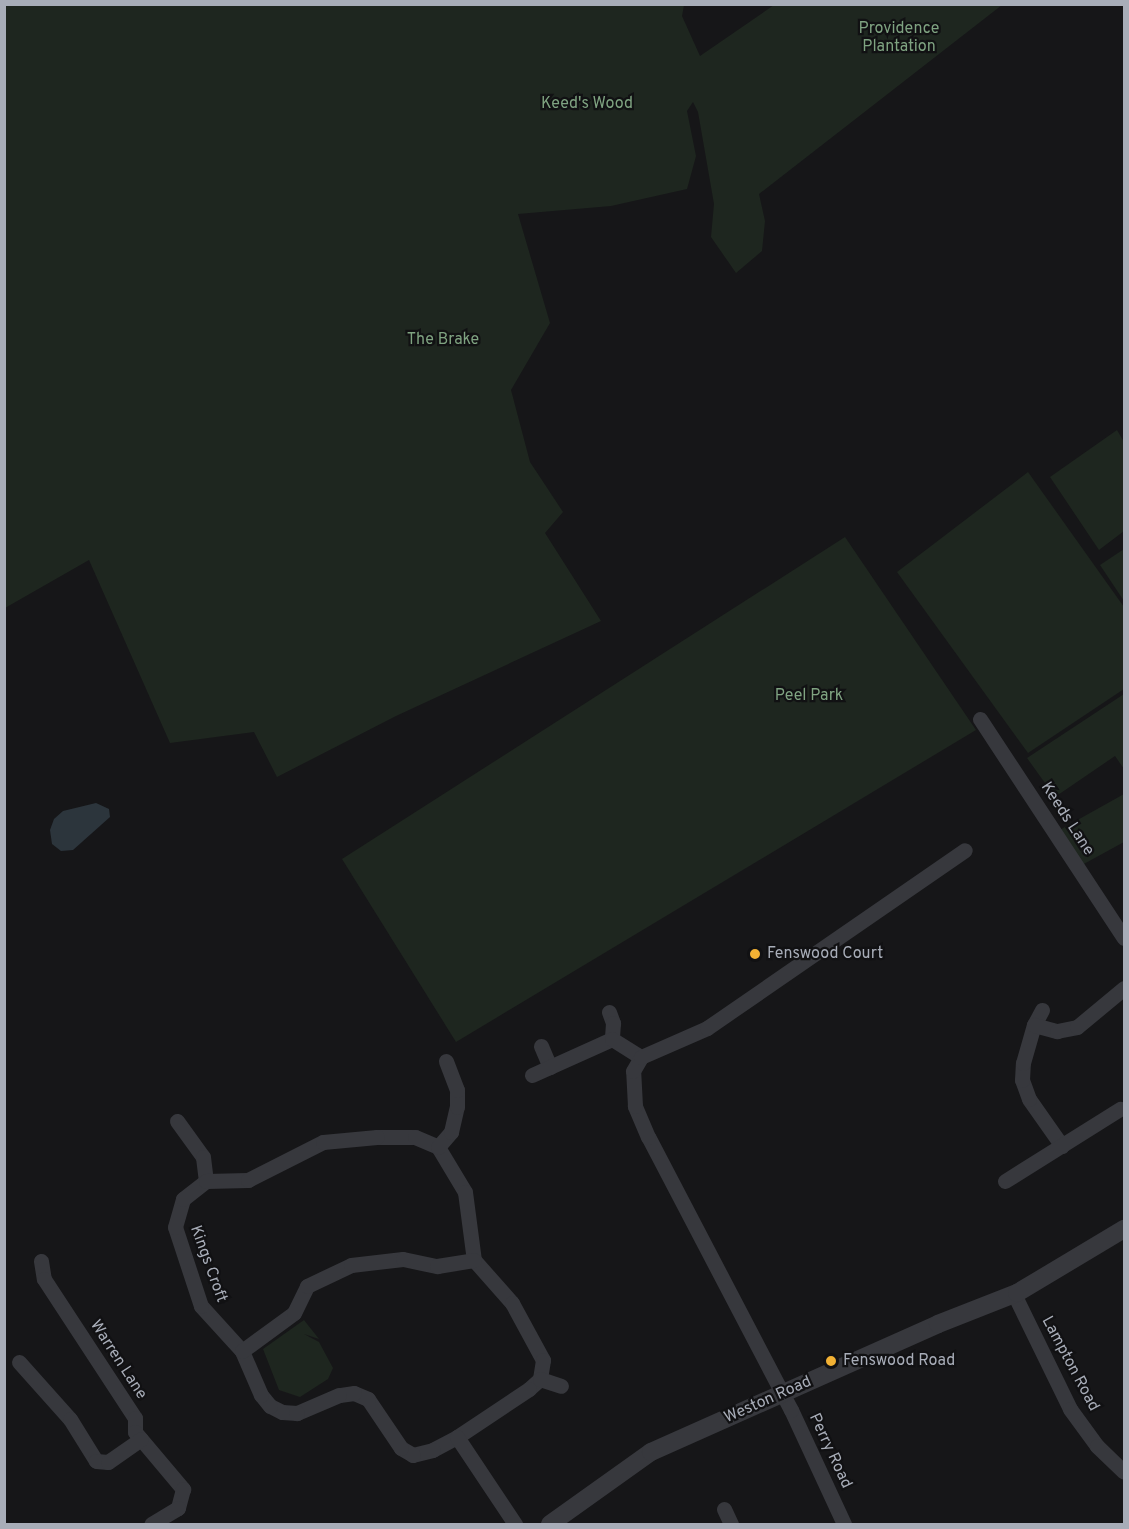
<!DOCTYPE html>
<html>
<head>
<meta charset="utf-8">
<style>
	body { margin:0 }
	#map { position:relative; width:1129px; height:1529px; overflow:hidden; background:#161618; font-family:Overpass,sans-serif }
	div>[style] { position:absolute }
	.green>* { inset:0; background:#1e261f }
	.water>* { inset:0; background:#2c353c }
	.minor>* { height:15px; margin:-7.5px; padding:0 7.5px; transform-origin:7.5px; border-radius:7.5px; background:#37383d }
	.tertiary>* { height:18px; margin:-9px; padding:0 9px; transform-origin:9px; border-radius:9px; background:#37383d }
	.dots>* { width:16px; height:16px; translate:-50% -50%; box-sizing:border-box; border:3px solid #111113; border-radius:50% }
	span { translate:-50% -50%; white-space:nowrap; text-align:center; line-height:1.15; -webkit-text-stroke:4.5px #111113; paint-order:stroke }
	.park-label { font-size:16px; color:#7fa381 }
	.street-label { font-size:16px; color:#a8adb8 }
	.poi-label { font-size:16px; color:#a8adb8 }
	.left { translate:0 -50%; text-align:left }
	.frame { position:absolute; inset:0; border:6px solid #a8adb8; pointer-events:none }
</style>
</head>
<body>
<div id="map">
	<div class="green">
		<i style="clip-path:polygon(4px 5px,684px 5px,682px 16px,700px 56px,774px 5px,1002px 5px,759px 194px,765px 221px,762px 251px,736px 273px,711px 237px,714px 204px,698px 112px,693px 102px,687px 111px,696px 156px,687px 189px,611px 206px,518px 214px,550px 323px,511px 390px,530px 462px,563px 512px,545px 533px,601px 621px,396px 716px,277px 777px,254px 732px,170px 743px,89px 560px,5px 608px)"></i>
		<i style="clip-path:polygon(1117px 430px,1124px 442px,1124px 531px,1099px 550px,1050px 477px)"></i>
		<i style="clip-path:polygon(1028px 472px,1124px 607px,1124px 689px,1028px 753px,897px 572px)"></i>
		<i style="clip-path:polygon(845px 537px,976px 730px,456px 1042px,342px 859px)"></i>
		<i style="clip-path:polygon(1124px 549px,1124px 601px,1100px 565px)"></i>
		<i style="clip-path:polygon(1124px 694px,1124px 769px,1115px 756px,1055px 797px,1027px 758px)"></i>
		<i style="clip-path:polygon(1124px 794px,1124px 842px,1082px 865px,1056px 832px)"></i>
		<i style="clip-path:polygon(304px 1320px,319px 1339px,304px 1334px,319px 1342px,333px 1368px,328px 1379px,300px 1397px,279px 1390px,263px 1349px)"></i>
	</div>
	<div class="water">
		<i style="clip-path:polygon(96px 803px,109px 809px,110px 817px,73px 850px,61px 851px,52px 844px,50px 830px,54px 819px,63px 811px)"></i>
	</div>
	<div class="minor">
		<i style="left:980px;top:719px;width:262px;rotate:56.7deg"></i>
		<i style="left:609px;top:1012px;width:12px;rotate:70deg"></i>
		<i style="left:613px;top:1023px;width:16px;rotate:94deg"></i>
		<i style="left:1034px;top:1025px;width:17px;rotate:-62deg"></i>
		<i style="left:541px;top:1046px;width:23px;rotate:67deg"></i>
		<i style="left:532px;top:1075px;width:88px;rotate:-24.2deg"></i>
		<i style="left:612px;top:1039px;width:34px;rotate:32deg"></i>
		<i style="left:177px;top:1121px;width:44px;rotate:54.2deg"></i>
		<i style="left:203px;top:1157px;width:24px;rotate:83deg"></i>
		<i style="left:377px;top:1137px;width:38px"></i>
		<i style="left:415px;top:1137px;width:25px;rotate:23deg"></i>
		<i style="left:438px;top:1147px;width:52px;rotate:59deg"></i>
		<i style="left:465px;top:1192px;width:69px;rotate:82.5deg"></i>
		<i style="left:474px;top:1260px;width:57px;rotate:48.5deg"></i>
		<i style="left:512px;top:1303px;width:65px;rotate:61.5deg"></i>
		<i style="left:543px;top:1360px;width:19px;rotate:99deg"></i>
		<i style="left:540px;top:1379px;width:15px;rotate:138deg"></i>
		<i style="left:529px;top:1389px;width:87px;rotate:146.3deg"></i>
		<i style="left:457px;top:1437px;width:27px;rotate:152deg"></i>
		<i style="left:433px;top:1450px;width:21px;rotate:166deg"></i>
		<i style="left:413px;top:1455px;width:14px;rotate:-150deg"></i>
		<i style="left:401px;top:1448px;width:59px;rotate:-124deg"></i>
		<i style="left:368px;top:1399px;width:15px;rotate:-157deg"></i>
		<i style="left:354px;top:1393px;width:15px;rotate:172deg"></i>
		<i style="left:339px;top:1395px;width:46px;rotate:156.8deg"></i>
		<i style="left:297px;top:1413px;width:15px;rotate:-176deg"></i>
		<i style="left:282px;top:1412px;width:13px;rotate:-153deg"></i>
		<i style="left:270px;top:1406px;width:14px;rotate:-129deg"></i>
		<i style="left:261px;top:1395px;width:48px;rotate:-113.4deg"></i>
		<i style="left:242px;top:1351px;width:61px;rotate:-132.3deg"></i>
		<i style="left:201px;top:1306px;width:83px;rotate:-108.2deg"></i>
		<i style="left:175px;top:1227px;width:29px;rotate:-74deg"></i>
		<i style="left:183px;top:1199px;width:29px;rotate:-38deg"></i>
		<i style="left:206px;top:1181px;width:42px;rotate:-1.4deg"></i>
		<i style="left:248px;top:1180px;width:84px;rotate:-26.9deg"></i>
		<i style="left:323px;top:1142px;width:54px;rotate:-5.3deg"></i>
		<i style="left:1062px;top:1146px;width:57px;rotate:-125.1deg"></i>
		<i style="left:1029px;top:1099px;width:20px;rotate:-110deg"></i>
		<i style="left:1022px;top:1080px;width:17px;rotate:-87deg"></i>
		<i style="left:1023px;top:1063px;width:40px;rotate:-74deg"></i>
		<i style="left:1034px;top:1025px;width:24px;rotate:15deg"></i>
		<i style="left:1057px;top:1031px;width:20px;rotate:-11deg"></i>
		<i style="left:1077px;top:1027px;width:61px;rotate:-39.7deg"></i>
		<i style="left:438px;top:1147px;width:20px;rotate:-49deg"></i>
		<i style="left:451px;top:1132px;width:26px;rotate:-77deg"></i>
		<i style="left:457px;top:1107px;width:17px;rotate:-90deg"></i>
		<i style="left:457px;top:1090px;width:31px;rotate:-111deg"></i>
		<i style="left:1005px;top:1181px;width:136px;rotate:-32.1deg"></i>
		<i style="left:41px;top:1261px;width:18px;rotate:81deg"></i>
		<i style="left:44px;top:1279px;width:166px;rotate:56.8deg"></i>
		<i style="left:135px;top:1418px;width:14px;rotate:90deg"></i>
		<i style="left:135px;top:1432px;width:75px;rotate:49.9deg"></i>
		<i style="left:183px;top:1489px;width:20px;rotate:105deg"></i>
		<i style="left:178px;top:1508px;width:31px;rotate:149deg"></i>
		<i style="left:1014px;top:1294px;width:128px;rotate:64deg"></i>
		<i style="left:1070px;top:1409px;width:46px;rotate:53.9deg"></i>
		<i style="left:1097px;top:1446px;width:37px;rotate:44deg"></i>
		<i style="left:242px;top:1351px;width:64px;rotate:-36.2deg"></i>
		<i style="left:294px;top:1313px;width:30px;rotate:-64deg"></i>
		<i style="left:307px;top:1286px;width:49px;rotate:-25.5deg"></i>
		<i style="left:351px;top:1265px;width:52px;rotate:-6.6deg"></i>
		<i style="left:403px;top:1259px;width:35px;rotate:12deg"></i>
		<i style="left:437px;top:1266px;width:37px;rotate:-9deg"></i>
		<i style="left:19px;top:1362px;width:76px;rotate:48.2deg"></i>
		<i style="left:70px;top:1419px;width:49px;rotate:58.2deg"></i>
		<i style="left:96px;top:1461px;width:12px;rotate:5deg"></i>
		<i style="left:108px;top:1462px;width:40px;rotate:-34.9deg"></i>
		<i style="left:540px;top:1379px;width:22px;rotate:18deg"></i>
		<i style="left:457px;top:1437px;width:105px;rotate:56.3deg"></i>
		<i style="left:724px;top:1509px;width:17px;rotate:65deg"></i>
		<i style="left:844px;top:1524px;width:126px;rotate:-114.9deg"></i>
		<i style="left:791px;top:1410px;width:308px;rotate:-117.6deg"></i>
		<i style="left:648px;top:1137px;width:34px;rotate:-113deg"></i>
		<i style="left:635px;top:1106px;width:35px;rotate:-93deg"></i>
		<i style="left:633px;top:1071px;width:16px;rotate:-60deg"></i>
		<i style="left:641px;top:1057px;width:72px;rotate:-23.7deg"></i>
		<i style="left:707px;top:1028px;width:313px;rotate:-34.6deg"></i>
	</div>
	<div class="tertiary">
		<i style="left:550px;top:1524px;width:124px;rotate:-35.5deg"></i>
		<i style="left:651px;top:1452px;width:314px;rotate:-24deg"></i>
		<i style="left:938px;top:1324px;width:85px;rotate:-21.4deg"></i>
		<i style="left:1017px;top:1293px;width:125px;rotate:-30.9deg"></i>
	</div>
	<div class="dots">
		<i style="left:755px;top:954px;background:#f2b134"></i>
		<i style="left:831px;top:1361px;background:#f2b134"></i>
	</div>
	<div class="park-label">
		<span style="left:899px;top:38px">Providence<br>Plantation</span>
		<span style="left:587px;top:104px">Keed's Wood</span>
		<span style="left:443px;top:340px">The Brake</span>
		<span style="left:809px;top:696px">Peel Park</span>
	</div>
	<div class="street-label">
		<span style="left:1067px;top:819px;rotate:57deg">Keeds Lane</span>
		<span style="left:208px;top:1264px;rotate:70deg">Kings Croft</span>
		<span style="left:118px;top:1360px;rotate:57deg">Warren Lane</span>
		<span style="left:1070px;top:1364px;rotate:62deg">Lampton Road</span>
		<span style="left:768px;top:1400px;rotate:-24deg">Weston Road</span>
		<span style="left:830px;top:1451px;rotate:65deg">Perry Road</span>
	</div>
	<div class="poi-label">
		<span class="left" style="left:767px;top:954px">Fenswood Court</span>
		<span class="left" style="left:843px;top:1361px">Fenswood Road</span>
	</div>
	<div class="frame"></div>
</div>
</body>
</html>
